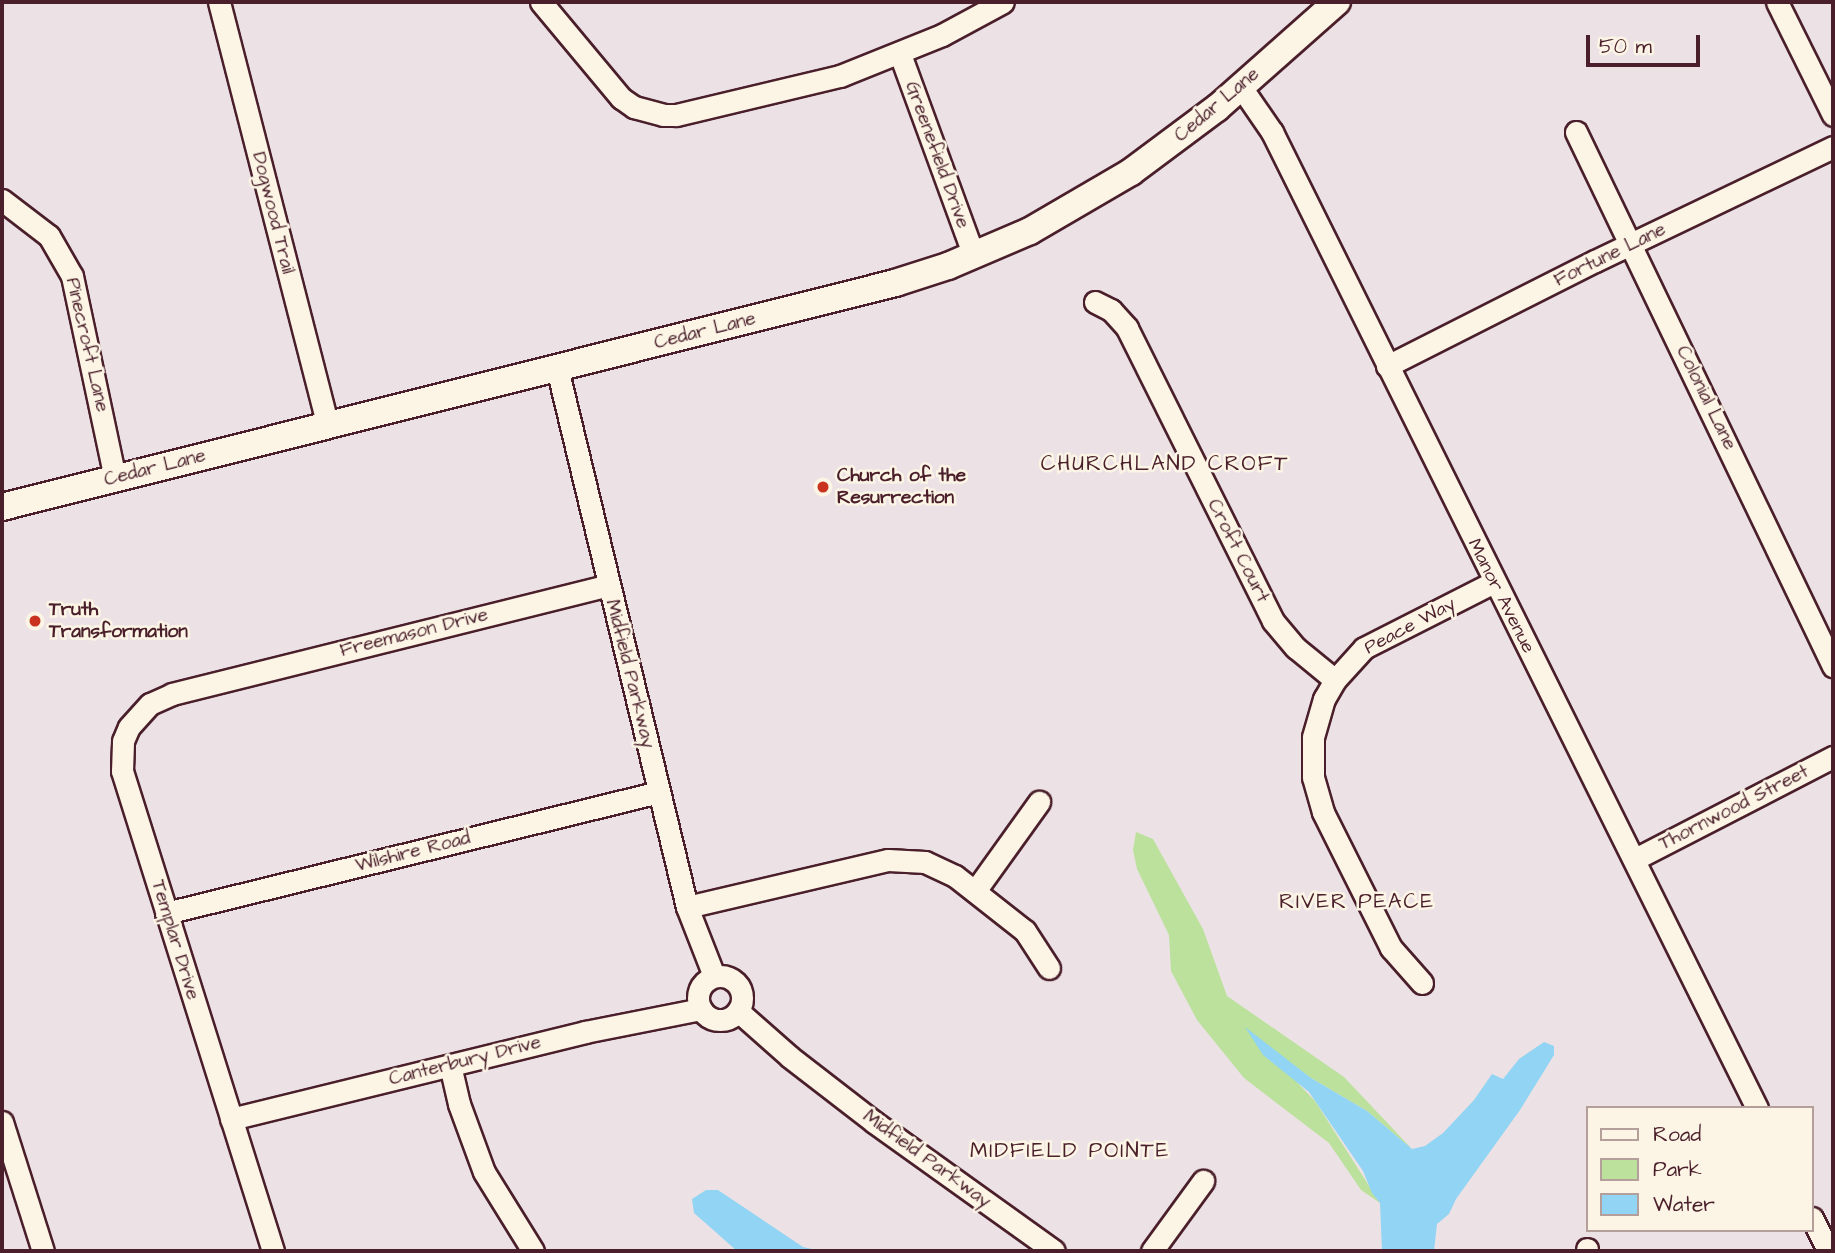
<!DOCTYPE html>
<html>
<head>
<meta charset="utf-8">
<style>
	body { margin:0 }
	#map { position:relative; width:1835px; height:1253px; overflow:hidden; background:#ece2e5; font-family:"Architects Daughter",sans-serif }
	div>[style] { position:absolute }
	.green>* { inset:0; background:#bbe19c }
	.water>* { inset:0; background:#92d4f4 }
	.roads { filter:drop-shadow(2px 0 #4a1f2b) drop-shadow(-2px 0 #4a1f2b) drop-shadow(0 2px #4a1f2b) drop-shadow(0 -2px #4a1f2b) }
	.minor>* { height:21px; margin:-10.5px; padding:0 10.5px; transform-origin:10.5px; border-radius:10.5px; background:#fcf5e5 }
	.minor>.ring { margin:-10.5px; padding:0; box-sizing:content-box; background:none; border:21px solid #fcf5e5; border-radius:50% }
	.major>* { height:26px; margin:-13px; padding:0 13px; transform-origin:13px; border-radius:13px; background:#fcf5e5 }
	.dots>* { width:19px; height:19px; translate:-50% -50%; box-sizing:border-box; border:4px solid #fcf5e5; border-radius:50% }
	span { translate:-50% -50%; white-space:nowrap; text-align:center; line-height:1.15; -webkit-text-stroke:5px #fcf5e5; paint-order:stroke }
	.street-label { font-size:19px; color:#4a1f2b }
	.poi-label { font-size:19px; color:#4a1f2b; font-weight:700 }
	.left { translate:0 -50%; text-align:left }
	.neighbourhood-label { font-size:21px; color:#4a1f2b; letter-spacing:2px }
	.frame { position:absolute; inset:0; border:4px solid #4a1f2b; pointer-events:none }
	.legend { position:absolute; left:1586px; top:1106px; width:228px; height:126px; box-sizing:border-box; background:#fcf5e5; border:2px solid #b59f9b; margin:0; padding:9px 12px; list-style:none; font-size:21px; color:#4a1f2b }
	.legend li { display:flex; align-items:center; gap:14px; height:35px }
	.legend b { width:35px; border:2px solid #b59f9b }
	.scale { position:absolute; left:1586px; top:35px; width:114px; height:32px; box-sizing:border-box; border:4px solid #4a1f2b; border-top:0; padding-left:9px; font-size:21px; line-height:24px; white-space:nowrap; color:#4a1f2b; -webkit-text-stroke:5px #fcf5e5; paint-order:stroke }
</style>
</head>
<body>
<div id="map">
	<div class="green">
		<i style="clip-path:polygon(1136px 832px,1153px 839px,1203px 929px,1227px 996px,1344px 1077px,1412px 1149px,1367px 1111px,1311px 1078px,1247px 1030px,1315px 1101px,1380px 1203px,1361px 1190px,1329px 1143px,1244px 1078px,1197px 1020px,1171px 971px,1169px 935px,1137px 869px,1133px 850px)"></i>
	</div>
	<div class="water">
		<i style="clip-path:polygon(1245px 1027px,1311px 1078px,1367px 1111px,1412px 1149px,1425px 1146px,1443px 1133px,1474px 1100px,1492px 1074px,1503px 1079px,1519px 1059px,1544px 1042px,1554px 1046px,1554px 1055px,1520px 1110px,1456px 1199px,1449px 1214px,1437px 1224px,1434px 1251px,1382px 1251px,1380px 1203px,1372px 1193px,1363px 1171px,1309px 1092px,1263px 1055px)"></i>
		<i style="clip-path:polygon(706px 1190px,718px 1190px,803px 1247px,821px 1251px,737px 1251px,694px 1213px,692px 1199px)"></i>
	</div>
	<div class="roads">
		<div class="minor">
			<i style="left:219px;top:2px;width:437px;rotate:75.6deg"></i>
			<i style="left:541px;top:2px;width:125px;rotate:50.2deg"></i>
			<i style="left:621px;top:98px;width:16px;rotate:35deg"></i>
			<i style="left:634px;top:107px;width:30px;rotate:15deg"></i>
			<i style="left:663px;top:115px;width:13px"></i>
			<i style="left:676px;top:115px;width:169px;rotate:-13.4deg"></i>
			<i style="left:840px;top:76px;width:110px;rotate:-21.9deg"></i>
			<i style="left:942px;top:35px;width:69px;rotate:-28.4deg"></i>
			<i style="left:1777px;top:2px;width:126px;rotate:63.6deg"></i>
			<i style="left:900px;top:54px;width:215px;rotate:69.9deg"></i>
			<i style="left:1241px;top:87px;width:55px;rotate:55.4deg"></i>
			<i style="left:1272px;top:132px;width:1090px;rotate:63.58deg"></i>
			<i style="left:1576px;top:132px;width:593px;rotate:64.3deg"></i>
			<i style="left:2px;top:200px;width:59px;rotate:37.5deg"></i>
			<i style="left:49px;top:236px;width:46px;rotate:60.1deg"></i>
			<i style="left:72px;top:276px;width:207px;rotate:78deg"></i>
			<i style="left:1095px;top:302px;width:18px;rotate:27deg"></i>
			<i style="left:1111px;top:310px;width:24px;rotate:48deg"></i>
			<i style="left:1127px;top:328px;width:327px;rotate:63.5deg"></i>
			<i style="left:1273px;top:621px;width:35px;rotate:50deg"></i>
			<i style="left:1296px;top:648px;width:50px;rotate:39.4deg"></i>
			<i style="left:1387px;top:366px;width:233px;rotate:-26.8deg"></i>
			<i style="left:1595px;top:261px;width:264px;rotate:-25.6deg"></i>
			<i style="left:557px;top:368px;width:554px;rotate:76.44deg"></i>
			<i style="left:687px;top:907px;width:74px;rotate:68.6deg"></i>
			<i style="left:1635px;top:859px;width:223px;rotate:-27.3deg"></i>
			<i style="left:975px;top:891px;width:110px;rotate:-54.3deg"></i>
			<i style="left:687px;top:907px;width:206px;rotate:-13.2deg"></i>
			<i style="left:888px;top:860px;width:37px;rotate:3deg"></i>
			<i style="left:925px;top:862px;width:33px;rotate:25deg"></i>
			<i style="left:955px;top:876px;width:89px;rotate:38.2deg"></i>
			<i style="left:1025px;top:931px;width:44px;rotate:57deg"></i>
			<i style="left:166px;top:913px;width:508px;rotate:-13.79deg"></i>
			<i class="ring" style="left:698px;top:976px;width:23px;height:23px"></i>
			<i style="left:1422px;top:983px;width:47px;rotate:-131.5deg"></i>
			<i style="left:1391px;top:948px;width:152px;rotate:-116.6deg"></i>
			<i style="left:1323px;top:812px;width:36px;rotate:-106deg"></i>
			<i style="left:1313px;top:777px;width:40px;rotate:-90deg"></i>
			<i style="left:1313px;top:737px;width:40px;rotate:-74deg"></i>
			<i style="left:1324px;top:699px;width:22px;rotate:-60deg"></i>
			<i style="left:1335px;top:680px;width:43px;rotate:-47.8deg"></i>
			<i style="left:1364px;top:648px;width:146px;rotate:-26.9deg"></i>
			<i style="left:738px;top:1011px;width:69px;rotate:41.5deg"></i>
			<i style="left:790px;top:1057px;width:106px;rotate:37.7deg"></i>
			<i style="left:874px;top:1122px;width:221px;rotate:35.6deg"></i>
			<i style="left:450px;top:1065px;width:40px;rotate:77deg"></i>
			<i style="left:459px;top:1104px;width:72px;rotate:69.8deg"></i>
			<i style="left:484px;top:1172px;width:93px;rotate:58.2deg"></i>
			<i style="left:231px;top:1119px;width:365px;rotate:-13.8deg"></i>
			<i style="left:585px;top:1032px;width:118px;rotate:-11.2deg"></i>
			<i style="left:2px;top:1122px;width:135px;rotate:72.4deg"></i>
			<i style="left:1812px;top:1218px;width:37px;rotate:63deg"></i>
			<i style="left:1587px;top:1249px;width:2px;rotate:90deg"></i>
			<i style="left:273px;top:1251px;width:503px;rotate:-107.46deg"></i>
			<i style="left:122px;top:771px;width:30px;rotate:-88deg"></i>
			<i style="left:123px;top:741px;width:15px;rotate:-67deg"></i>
			<i style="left:129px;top:727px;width:31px;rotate:-48deg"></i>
			<i style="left:150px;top:704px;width:24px;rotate:-24deg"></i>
			<i style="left:172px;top:694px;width:449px;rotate:-14deg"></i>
			<i style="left:1152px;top:1251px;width:87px;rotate:-53.9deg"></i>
		</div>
		<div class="major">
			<i style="left:2px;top:507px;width:921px;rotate:-14.08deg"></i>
			<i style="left:895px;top:283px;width:56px;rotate:-17.8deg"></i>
			<i style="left:948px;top:266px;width:89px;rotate:-23.1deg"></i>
			<i style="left:1030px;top:231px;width:117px;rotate:-30.3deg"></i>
			<i style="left:1131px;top:172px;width:107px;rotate:-36.7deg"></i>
			<i style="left:1217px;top:108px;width:160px;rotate:-41.5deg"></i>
		</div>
	</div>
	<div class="dots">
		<i style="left:823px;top:487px;background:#c8321e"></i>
		<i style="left:35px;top:621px;background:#c8321e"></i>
	</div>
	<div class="street-label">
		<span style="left:1217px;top:105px;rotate:-40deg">Cedar Lane</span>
		<span style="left:937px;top:155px;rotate:70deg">Greenefield Drive</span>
		<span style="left:273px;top:213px;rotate:76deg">Dogwood Trail</span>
		<span style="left:1610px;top:255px;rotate:-26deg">Fortune Lane</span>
		<span style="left:705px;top:331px;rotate:-14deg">Cedar Lane</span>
		<span style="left:87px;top:345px;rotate:77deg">Pinecroft Lane</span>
		<span style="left:1706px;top:398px;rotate:64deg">Colonial Lane</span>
		<span style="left:155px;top:468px;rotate:-14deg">Cedar Lane</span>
		<span style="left:1238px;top:551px;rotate:63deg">Croft Court</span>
		<span style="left:1501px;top:596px;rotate:63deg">Manor Avenue</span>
		<span style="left:1410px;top:626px;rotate:-28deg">Peace Way</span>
		<span style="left:414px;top:633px;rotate:-14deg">Freemason Drive</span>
		<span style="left:630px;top:674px;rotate:76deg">Midfield Parkway</span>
		<span style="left:1734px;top:808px;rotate:-27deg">Thornwood Street</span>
		<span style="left:413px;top:852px;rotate:-14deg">Wilshire Road</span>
		<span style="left:175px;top:940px;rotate:73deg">Templar Drive</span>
		<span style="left:465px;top:1061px;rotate:-14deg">Canterbury Drive</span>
		<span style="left:927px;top:1159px;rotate:36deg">Midfield Parkway</span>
	</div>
	<div class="poi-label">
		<span class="left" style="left:837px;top:487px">Church of the<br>Resurrection</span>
		<span class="left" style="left:49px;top:621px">Truth<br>Transformation</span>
	</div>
	<div class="neighbourhood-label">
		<span style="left:1165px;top:464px">CHURCHLAND CROFT</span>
		<span style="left:1357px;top:902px">RIVER PEACE</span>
		<span style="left:1070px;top:1151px">MIDFIELD POINTE</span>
	</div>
	<div class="frame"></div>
	<ul class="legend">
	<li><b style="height:9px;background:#fcf5e5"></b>Road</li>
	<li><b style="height:19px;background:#bbe19c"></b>Park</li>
	<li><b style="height:19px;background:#92d4f4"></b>Water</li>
	</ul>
	<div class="scale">50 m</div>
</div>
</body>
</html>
